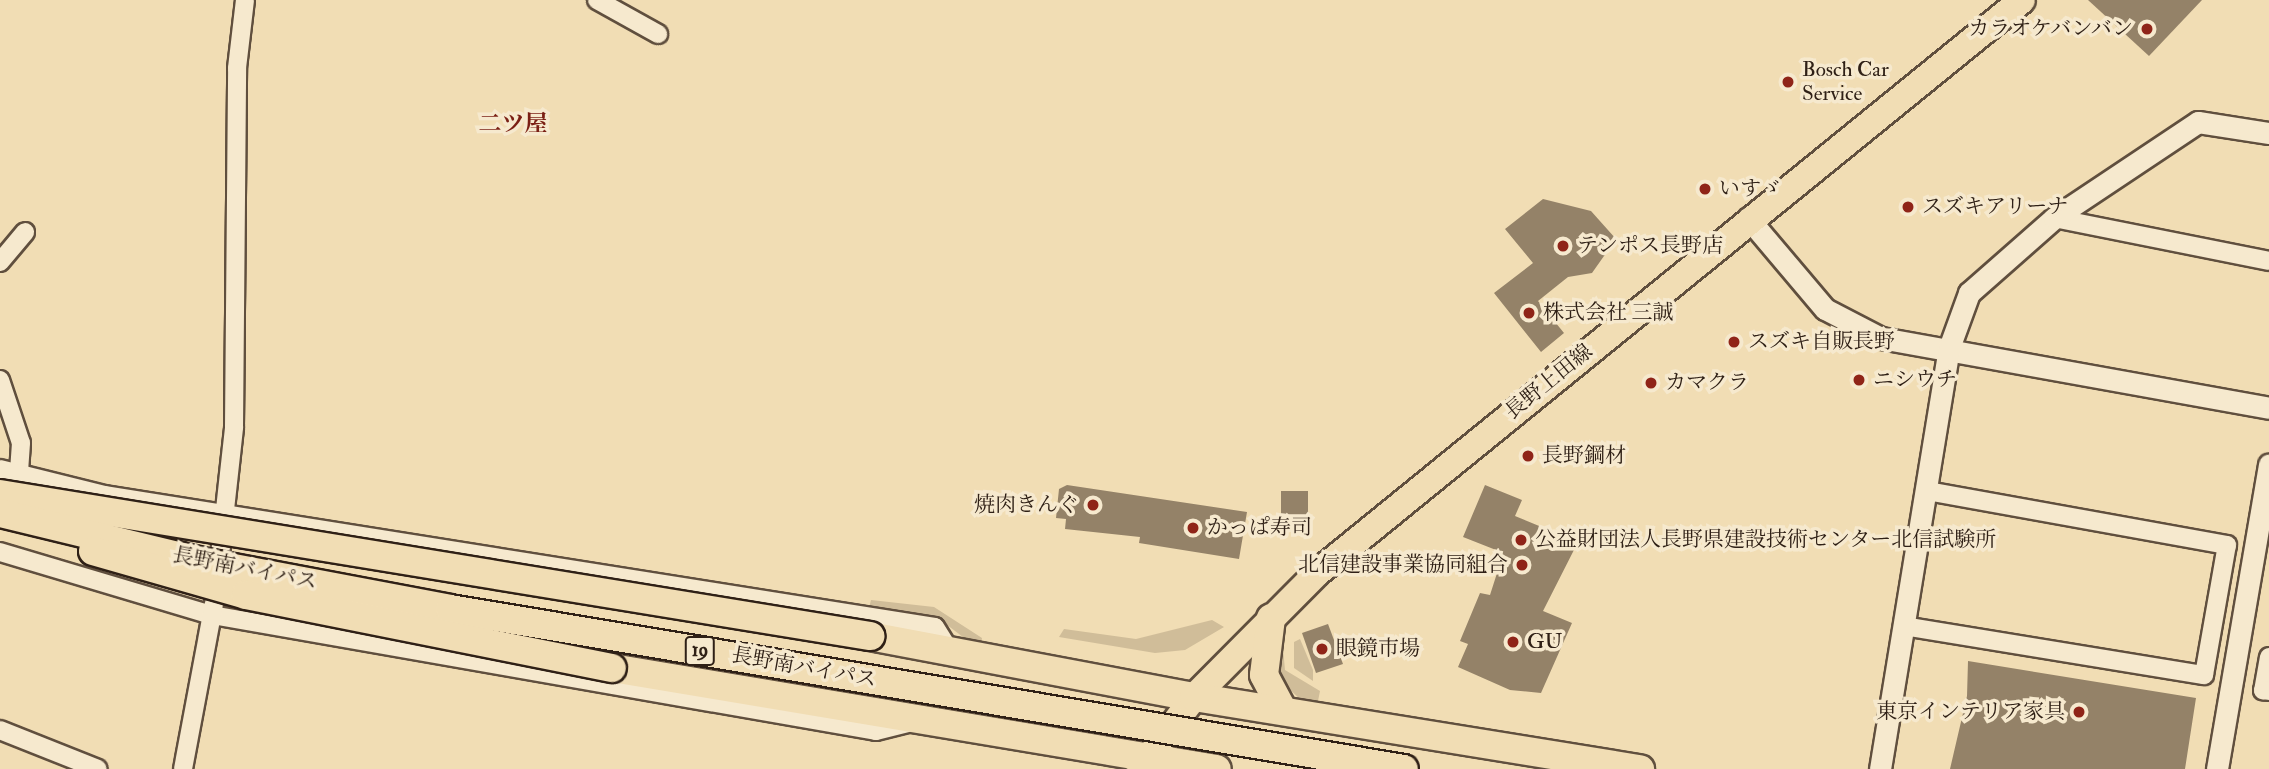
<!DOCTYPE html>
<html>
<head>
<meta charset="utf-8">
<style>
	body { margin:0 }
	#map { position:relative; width:2269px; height:769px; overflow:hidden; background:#f1ddb4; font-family:"IM FELL Double Pica","Noto Serif JP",serif }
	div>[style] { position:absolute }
	.green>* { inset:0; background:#d0bd99 }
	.building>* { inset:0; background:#948268 }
	.roads { filter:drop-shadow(2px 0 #604f3e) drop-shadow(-2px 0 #604f3e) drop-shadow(0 2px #604f3e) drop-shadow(0 -2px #604f3e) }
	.minor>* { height:18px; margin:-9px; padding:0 9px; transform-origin:9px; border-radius:9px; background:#f6e9ce }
	.tertiary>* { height:21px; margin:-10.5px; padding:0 10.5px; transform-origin:10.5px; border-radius:10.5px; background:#f6e9ce }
	.primary>* { height:26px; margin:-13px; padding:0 13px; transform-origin:13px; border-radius:13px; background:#f1ddb4 }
	.trunk>* { height:28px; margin:-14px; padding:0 14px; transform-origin:14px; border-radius:14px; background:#f1ddb4 }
	.bridges { filter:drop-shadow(2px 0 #2f2016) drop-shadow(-2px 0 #2f2016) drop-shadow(0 2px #2f2016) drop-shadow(0 -2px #2f2016) }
	.trunk-bridge>* { height:28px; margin:-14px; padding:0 14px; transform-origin:14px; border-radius:14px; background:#f1ddb4 }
	.dots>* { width:19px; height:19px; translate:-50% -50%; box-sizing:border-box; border:4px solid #f6e9ce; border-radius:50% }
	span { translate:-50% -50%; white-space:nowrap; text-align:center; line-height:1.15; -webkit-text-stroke:7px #f6e9ce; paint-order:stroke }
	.shield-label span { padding:2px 5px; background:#f6e9ce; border:2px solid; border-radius:5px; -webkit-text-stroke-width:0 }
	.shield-label { font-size:19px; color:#2f2016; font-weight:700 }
	.poi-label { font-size:21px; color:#2f2016 }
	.right { translate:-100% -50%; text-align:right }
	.left { translate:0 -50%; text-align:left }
	.street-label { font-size:21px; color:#2f2016 }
	.neighbourhood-label { font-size:23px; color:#7a1f14; font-weight:700 }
</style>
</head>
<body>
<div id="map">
	<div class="green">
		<i style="clip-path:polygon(871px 600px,934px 607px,982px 638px,980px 650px,938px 618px,868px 612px)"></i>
		<i style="clip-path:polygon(1212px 620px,1224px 627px,1185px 650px,1155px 653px,1059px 637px,1064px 629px,1136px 639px)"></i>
		<i style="clip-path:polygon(1282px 638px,1285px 670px,1320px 691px,1317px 706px,1303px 702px,1282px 682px,1276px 656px)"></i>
		<i style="clip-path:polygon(1300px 639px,1313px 670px,1313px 681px,1294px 668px,1294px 642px)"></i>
	</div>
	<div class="building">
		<i style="clip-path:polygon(2088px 0,2202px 0,2149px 56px)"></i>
		<i style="clip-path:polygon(1543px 199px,1591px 211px,1616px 239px,1592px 273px,1568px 277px,1538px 301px,1564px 333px,1541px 352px,1494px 293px,1533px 263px,1505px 229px)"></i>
		<i style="clip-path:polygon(1067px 485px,1247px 512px,1239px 559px,1139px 543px,1140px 537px,1065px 529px,1066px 519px,1056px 518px,1059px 489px)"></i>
		<i style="clip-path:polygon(1485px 485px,1522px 500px,1515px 516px,1578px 542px,1543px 611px,1572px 623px,1541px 693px,1510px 690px,1458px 667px,1468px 644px,1460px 641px,1480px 593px,1490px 595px,1498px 570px,1491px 567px,1496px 550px,1463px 537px)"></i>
		<i style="clip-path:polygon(1281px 491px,1308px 491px,1308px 520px,1281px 521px)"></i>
		<i style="clip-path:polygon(1328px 624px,1343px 664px,1316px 673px,1302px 633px)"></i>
		<i style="clip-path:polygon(1968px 661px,2196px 698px,2185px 769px,1950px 769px,1967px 696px)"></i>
	</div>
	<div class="roads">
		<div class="minor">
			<i style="left:597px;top:0;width:70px;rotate:29.1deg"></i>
			<i style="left:2054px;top:218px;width:219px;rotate:11.3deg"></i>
			<i style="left:0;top:262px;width:39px;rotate:-50deg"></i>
			<i style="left:0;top:380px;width:66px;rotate:71.6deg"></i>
			<i style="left:21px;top:443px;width:30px;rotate:94deg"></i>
			<i style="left:0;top:469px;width:107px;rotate:14deg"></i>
			<i style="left:104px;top:495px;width:841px;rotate:9.03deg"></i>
			<i style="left:935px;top:627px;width:28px;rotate:58deg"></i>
			<i style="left:0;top:552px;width:221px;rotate:16.6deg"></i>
			<i style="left:212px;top:615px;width:674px;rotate:9.91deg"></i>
			<i style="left:876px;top:731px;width:34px;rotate:-14deg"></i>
			<i style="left:218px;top:573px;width:147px;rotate:-83.7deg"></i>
			<i style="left:234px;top:427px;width:359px;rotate:-89.5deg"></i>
			<i style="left:237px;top:68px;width:68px;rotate:-83.3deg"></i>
			<i style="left:1904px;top:626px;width:304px;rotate:9.3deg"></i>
			<i style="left:2204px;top:675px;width:132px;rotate:-80deg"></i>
			<i style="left:2227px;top:545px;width:306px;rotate:-169.8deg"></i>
			<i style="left:2269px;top:657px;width:34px;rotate:100deg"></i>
			<i style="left:2263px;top:690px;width:6px;rotate:9deg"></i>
			<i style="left:0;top:730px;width:105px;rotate:21.7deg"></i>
			<i style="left:183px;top:769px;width:168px;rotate:-79.4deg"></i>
		</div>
		<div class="tertiary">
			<i style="left:1748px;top:218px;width:119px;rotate:49.8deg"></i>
			<i style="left:1825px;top:309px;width:63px;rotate:27.4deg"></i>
			<i style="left:1881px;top:338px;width:394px;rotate:10.2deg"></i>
			<i style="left:1880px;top:769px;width:427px;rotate:-80.7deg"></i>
			<i style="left:1949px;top:348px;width:59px;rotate:-70deg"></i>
			<i style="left:1969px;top:293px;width:113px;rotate:-41.4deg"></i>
			<i style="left:2054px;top:218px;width:173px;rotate:-33.7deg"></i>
			<i style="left:2198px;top:122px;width:72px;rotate:8.8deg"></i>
			<i style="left:2217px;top:769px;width:309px;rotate:-80.3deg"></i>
		</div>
		<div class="primary">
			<i style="left:1140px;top:769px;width:90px;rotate:-53.1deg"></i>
			<i style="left:1194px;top:697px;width:175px;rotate:-45.2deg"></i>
			<i style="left:1317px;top:573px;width:908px;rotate:-39.1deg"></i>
		</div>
		<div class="trunk">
			<i style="left:1271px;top:618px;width:57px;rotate:97deg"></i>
			<i style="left:1264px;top:675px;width:40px;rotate:62deg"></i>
			<i style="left:870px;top:636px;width:330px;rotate:10.7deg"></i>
			<i style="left:1194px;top:697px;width:452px;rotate:9.2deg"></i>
			<i style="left:612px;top:668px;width:613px;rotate:9.48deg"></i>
		</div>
	</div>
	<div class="bridges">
		<div class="trunk-bridge">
			<i style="left:0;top:494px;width:882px;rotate:9.27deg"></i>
			<i style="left:0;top:513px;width:208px;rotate:13.6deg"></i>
			<i style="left:202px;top:562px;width:252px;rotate:10.7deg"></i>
			<i style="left:450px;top:609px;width:967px;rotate:9.52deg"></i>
			<i style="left:93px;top:551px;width:159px;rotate:16deg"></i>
			<i style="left:246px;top:595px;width:373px;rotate:11.3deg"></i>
		</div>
	</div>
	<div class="dots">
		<i style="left:2147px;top:29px;background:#8f2418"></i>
		<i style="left:1788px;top:82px;background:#8f2418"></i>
		<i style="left:1705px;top:189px;background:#8f2418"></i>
		<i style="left:1908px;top:207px;background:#8f2418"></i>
		<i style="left:1563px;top:246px;background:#8f2418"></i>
		<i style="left:1529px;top:313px;background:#8f2418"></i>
		<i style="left:1734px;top:342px;background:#8f2418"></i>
		<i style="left:1859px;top:380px;background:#8f2418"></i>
		<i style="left:1651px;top:383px;background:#8f2418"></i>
		<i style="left:1528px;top:456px;background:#8f2418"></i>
		<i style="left:1093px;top:505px;background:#8f2418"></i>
		<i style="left:1193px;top:528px;background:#8f2418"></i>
		<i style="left:1521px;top:540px;background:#8f2418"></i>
		<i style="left:1522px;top:565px;background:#8f2418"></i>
		<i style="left:1513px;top:642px;background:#8f2418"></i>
		<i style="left:1322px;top:649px;background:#8f2418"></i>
		<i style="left:2079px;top:712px;background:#8f2418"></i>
	</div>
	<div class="shield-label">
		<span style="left:700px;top:651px">19</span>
	</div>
	<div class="poi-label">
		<span class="right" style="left:2133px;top:29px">カラオケバンバン</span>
		<span class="left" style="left:1802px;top:82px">Bosch Car<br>Service</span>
		<span class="left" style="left:1719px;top:189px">いすゞ</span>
		<span class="left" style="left:1922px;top:207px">スズキアリーナ</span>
		<span class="left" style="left:1577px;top:246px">テンポス長野店</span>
		<span class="left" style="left:1543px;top:313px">株式会社 三誠</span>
		<span class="left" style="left:1748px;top:342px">スズキ自販長野</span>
		<span class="left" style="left:1873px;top:380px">ニシウチ</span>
		<span class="left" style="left:1665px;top:383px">カマクラ</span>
		<span class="left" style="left:1542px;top:456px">長野鋼材</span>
		<span class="right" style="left:1079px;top:505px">焼肉きんぐ</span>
		<span class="left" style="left:1207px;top:528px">かっぱ寿司</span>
		<span class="left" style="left:1535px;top:540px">公益財団法人長野県建設技術センター北信試験所</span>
		<span class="right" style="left:1508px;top:565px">北信建設事業協同組合</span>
		<span class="left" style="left:1527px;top:642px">GU</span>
		<span class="left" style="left:1336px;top:649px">眼鏡市場</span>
		<span class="right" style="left:2065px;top:712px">東京インテリア家具</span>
	</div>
	<div class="street-label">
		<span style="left:1549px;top:382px;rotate:-39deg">長野上田線</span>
		<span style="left:245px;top:569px;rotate:11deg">長野南バイパス</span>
		<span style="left:804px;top:668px;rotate:10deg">長野南バイパス</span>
	</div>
	<div class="neighbourhood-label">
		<span style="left:513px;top:124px">二ツ屋</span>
	</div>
</div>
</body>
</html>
